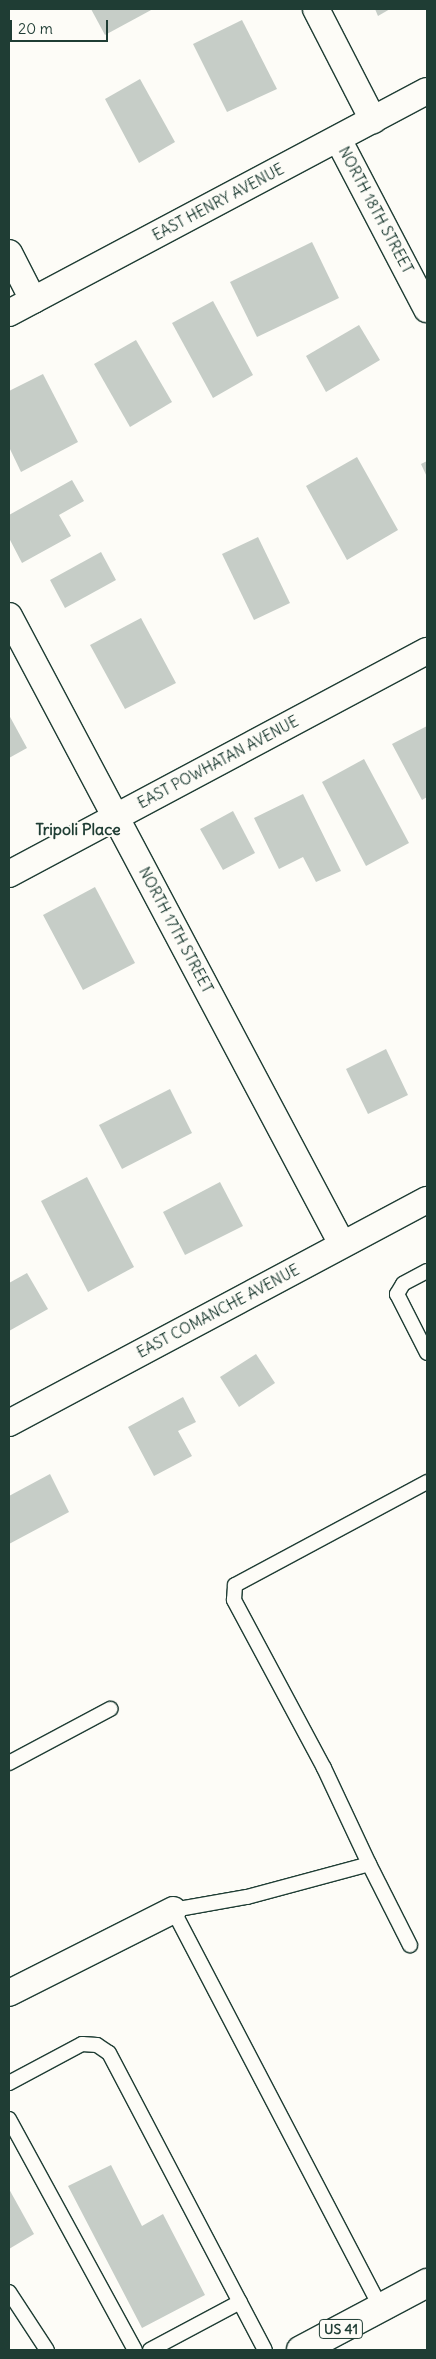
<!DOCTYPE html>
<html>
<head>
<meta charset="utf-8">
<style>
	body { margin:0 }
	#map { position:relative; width:436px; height:2359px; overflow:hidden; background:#fdfcf7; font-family:Delius,sans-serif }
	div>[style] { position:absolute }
	.building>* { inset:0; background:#c6cdc7 }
	.roads { filter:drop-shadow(1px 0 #1f3d34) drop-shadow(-1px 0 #1f3d34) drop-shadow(0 1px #1f3d34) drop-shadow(0 -1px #1f3d34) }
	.lane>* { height:14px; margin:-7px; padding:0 7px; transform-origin:7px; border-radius:7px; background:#fdfcf7 }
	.street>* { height:26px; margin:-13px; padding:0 13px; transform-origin:13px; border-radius:13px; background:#fdfcf7 }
	.primary>* { height:28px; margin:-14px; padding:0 14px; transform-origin:14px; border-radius:14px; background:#fdfcf7 }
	span { translate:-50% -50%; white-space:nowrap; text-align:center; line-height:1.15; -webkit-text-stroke:4px #fdfcf7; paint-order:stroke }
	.shield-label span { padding:1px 4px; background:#fdfcf7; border:1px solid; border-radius:4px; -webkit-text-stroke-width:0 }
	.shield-label { font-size:14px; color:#1f3d34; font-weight:700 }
	.street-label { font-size:15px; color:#1f3d34 }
	.neighbourhood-label { font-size:16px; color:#1f3d34; font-weight:700 }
	.frame { position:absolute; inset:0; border:10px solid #1f3d34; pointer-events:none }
	.scale { position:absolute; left:10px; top:20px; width:98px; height:22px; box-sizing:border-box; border:2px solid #1f3d34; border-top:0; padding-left:6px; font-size:15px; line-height:18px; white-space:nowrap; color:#1f3d34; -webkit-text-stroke:4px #fdfcf7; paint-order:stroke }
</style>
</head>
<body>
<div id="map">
	<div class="building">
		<i style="clip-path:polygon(91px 9px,153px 9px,105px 35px)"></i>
		<i style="clip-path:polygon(375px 9px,390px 9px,378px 16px)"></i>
		<i style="clip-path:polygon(242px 20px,277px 89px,227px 112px,193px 44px)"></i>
		<i style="clip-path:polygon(140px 79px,175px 142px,139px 163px,105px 99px)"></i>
		<i style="clip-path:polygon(312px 242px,339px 298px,257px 337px,230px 282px)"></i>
		<i style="clip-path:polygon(213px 301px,253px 375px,213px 398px,172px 323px)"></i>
		<i style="clip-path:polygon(359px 325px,380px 360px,326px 392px,306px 356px)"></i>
		<i style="clip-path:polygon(136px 340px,172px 402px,130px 427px,94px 364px)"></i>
		<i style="clip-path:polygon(43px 374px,78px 442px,21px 472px,9px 447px,9px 391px)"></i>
		<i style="clip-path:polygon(357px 457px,398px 530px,347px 560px,306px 486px)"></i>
		<i style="clip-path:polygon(427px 461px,427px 477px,421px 464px)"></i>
		<i style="clip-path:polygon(72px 480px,84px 501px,59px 515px,71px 536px,22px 563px,9px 538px,9px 515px)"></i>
		<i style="clip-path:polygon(258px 537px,290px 603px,254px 620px,222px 554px)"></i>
		<i style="clip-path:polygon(101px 552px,116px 580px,65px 608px,50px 580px)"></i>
		<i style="clip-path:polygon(141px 618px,176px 683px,125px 709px,90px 645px)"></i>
		<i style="clip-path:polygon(9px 715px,27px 748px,9px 758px)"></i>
		<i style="clip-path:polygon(427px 726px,427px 797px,422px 800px,392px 744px)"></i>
		<i style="clip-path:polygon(364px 759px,409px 843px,366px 866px,322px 782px)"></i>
		<i style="clip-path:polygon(303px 794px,341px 871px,316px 882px,303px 857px,279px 869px,254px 818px)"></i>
		<i style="clip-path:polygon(233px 811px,255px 853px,223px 870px,200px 829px)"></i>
		<i style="clip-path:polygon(95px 887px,135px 963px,83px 990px,43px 915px)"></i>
		<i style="clip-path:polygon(386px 1049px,408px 1095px,368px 1114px,346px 1069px)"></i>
		<i style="clip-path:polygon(170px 1089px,192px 1133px,122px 1169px,99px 1125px)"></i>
		<i style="clip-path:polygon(87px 1177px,134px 1267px,88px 1292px,41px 1201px)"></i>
		<i style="clip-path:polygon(220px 1182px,243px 1226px,185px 1255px,163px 1212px)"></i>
		<i style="clip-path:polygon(27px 1273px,48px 1309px,9px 1331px,9px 1283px)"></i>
		<i style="clip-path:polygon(256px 1354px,275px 1383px,239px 1407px,220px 1377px)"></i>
		<i style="clip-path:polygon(183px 1397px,196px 1422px,178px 1431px,192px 1456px,154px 1476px,128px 1427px)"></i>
		<i style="clip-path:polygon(50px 1474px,69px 1512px,9px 1544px,9px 1496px)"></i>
		<i style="clip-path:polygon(111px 2165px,142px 2226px,163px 2214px,205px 2295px,142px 2328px,68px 2186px)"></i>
		<i style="clip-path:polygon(9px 2189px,34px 2234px,9px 2249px)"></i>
	</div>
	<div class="roads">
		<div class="lane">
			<i style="left:427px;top:1271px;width:27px;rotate:152deg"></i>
			<i style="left:403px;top:1284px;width:12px;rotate:121deg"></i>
			<i style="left:397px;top:1294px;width:66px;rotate:63deg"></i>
			<i style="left:9px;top:1763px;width:115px;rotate:-28.1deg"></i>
			<i style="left:369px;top:1864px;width:91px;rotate:63.2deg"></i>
			<i style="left:9px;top:2083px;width:83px;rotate:-28.1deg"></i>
			<i style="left:82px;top:2044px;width:15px;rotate:4deg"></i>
			<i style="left:97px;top:2045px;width:14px;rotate:34deg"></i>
			<i style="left:109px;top:2053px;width:335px;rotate:62.3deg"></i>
			<i style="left:9px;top:2119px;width:263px;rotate:61.4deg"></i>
			<i style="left:9px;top:2292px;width:69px;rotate:56.8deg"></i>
			<i style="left:381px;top:2308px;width:449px;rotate:-117.6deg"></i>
			<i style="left:173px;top:1910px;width:75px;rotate:-10deg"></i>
			<i style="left:247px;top:1897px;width:126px;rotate:-15.1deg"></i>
			<i style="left:369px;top:1864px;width:106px;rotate:-115.1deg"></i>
			<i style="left:324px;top:1768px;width:191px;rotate:-118.2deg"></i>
			<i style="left:234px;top:1600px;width:15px;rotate:-86deg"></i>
			<i style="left:235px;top:1585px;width:218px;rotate:-28.2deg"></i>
			<i style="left:150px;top:2350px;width:102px;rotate:-28.1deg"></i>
		</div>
		<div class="street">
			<i style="left:316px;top:9px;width:125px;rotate:62.8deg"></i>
			<i style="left:338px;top:139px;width:192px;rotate:62.4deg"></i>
			<i style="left:9px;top:253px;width:53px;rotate:62.9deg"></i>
			<i style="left:9px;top:313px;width:473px;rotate:-28deg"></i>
			<i style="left:9px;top:616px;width:711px;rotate:62.07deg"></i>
			<i style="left:9px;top:874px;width:474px;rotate:-28.1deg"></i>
			<i style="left:9px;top:1423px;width:474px;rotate:-28.1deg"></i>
			<i style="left:9px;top:1993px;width:184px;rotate:-26.8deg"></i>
		</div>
		<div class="primary">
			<i style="left:301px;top:2350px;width:143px;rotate:-28deg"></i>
		</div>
	</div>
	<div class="shield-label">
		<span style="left:341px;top:2329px">US 41</span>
	</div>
	<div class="street-label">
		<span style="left:218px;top:202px;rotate:-28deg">EAST HENRY AVENUE</span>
		<span style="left:376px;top:210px;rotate:62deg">NORTH 18TH STREET</span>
		<span style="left:218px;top:762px;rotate:-28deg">EAST POWHATAN AVENUE</span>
		<span style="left:176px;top:930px;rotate:62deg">NORTH 17TH STREET</span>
		<span style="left:218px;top:1311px;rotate:-28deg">EAST COMANCHE AVENUE</span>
	</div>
	<div class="neighbourhood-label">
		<span style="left:78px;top:829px">Tripoli Place</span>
	</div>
	<div class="frame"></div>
	<div class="scale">20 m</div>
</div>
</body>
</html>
